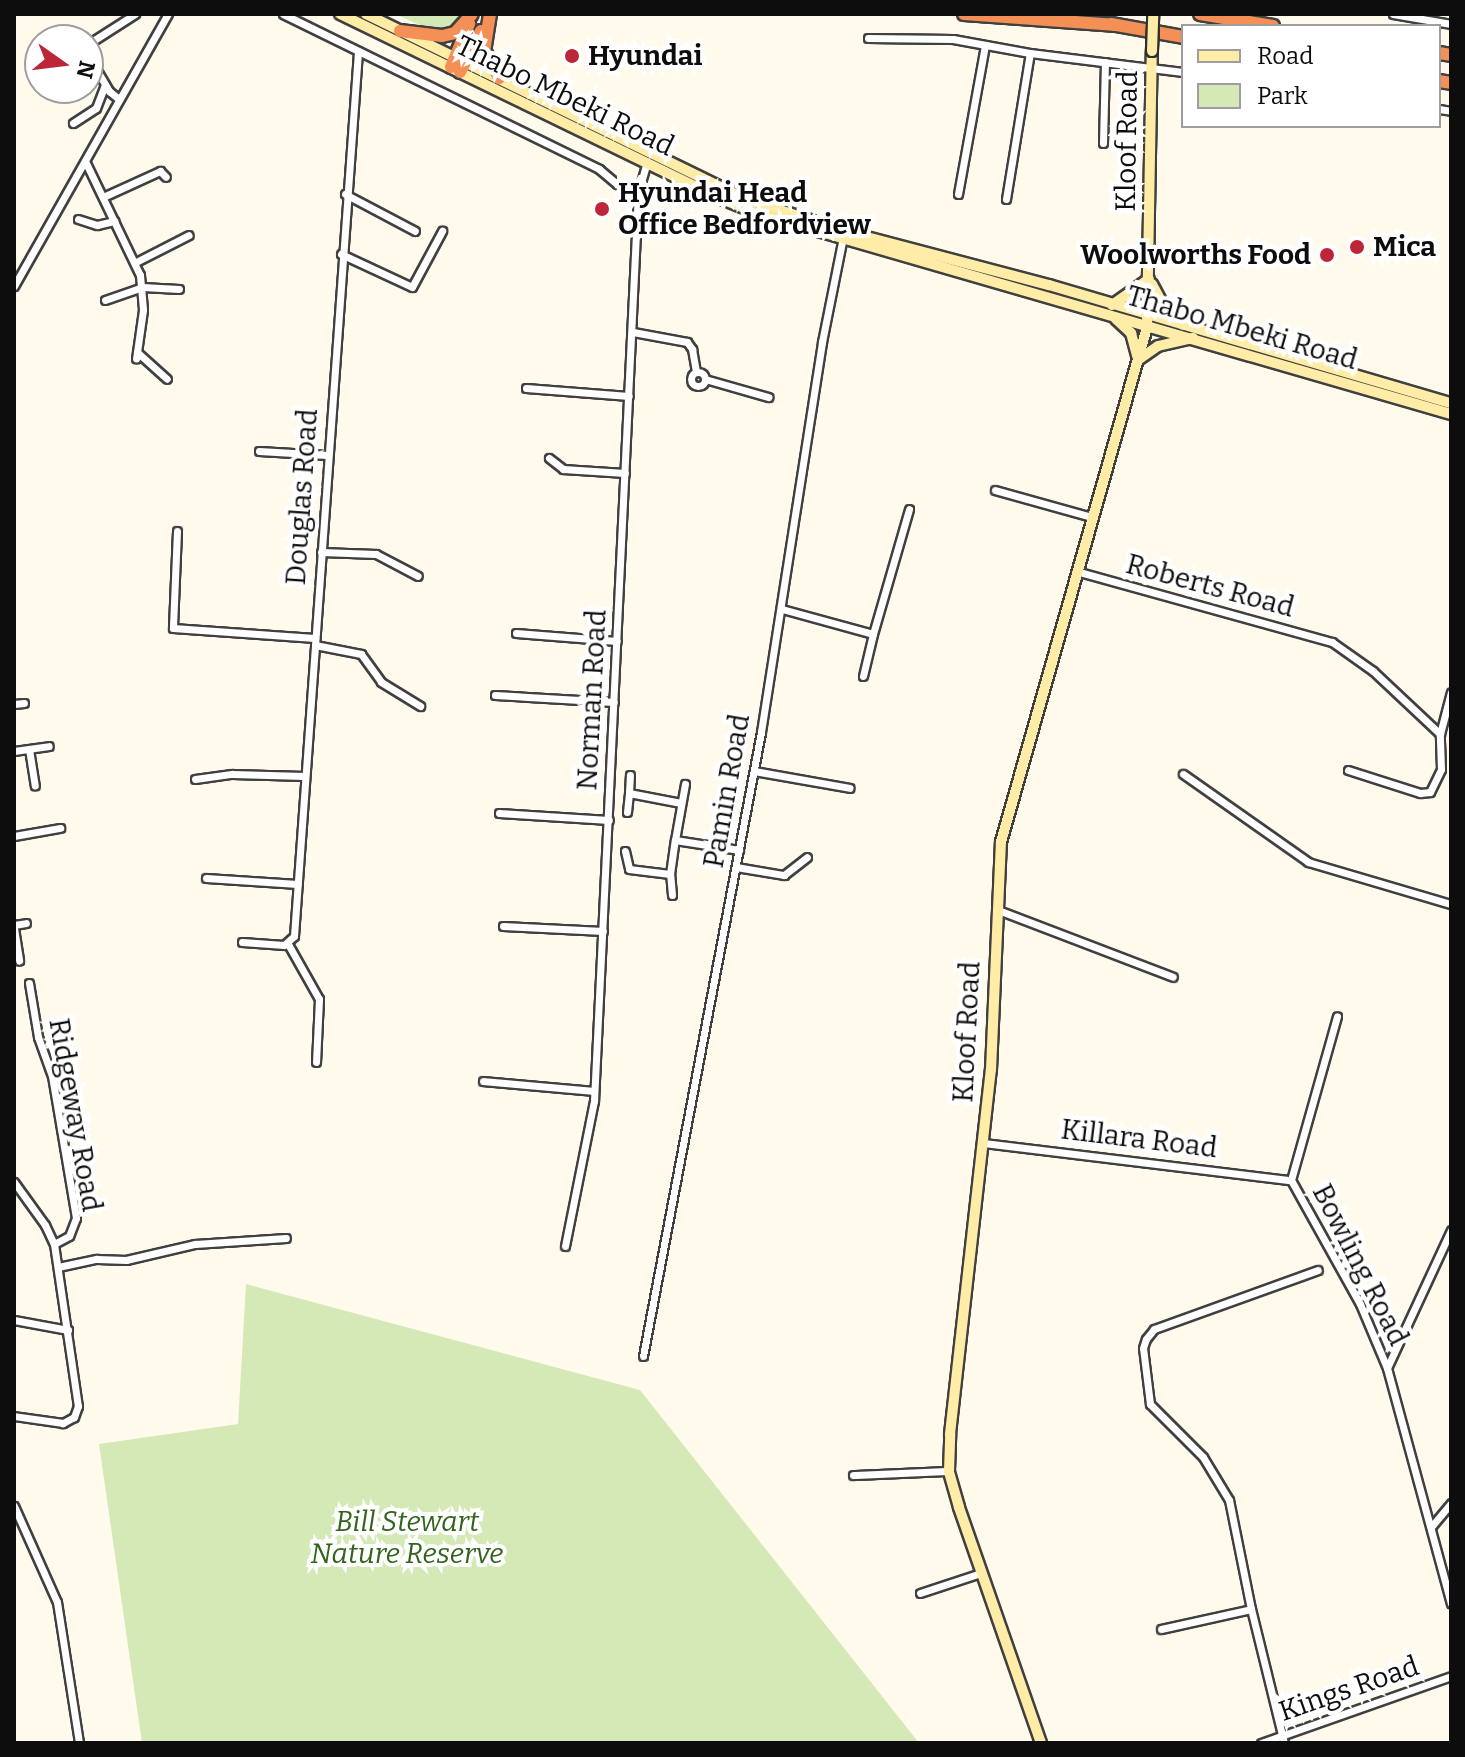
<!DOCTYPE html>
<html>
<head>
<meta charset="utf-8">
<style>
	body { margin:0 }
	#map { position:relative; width:1465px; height:1757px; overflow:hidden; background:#fffaec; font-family:Bitter,serif }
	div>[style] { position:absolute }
	.green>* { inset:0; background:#d5e9b6 }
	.roads { filter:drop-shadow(2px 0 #404040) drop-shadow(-2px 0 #404040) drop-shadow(0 2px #404040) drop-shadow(0 -2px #404040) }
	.minor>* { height:7px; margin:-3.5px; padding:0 3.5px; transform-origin:3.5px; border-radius:3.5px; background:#fff }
	.minor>.ring { margin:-3.5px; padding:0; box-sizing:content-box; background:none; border:7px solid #fff; border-radius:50% }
	.secondary>* { height:10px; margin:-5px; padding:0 5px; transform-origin:5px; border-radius:5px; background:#ffeda7 }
	.motorway>* { height:12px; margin:-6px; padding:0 6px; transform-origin:6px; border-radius:6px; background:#f49055 }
	.bridges { filter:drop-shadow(2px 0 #2f2f2f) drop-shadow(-2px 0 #2f2f2f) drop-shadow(0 2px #2f2f2f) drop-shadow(0 -2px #2f2f2f) }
	.secondary-bridge>* { height:10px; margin:-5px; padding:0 5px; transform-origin:5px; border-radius:5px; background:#ffeda7 }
	.dots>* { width:22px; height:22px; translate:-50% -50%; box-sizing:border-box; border:4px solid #fff; border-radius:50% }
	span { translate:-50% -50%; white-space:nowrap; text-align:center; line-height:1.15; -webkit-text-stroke:8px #fff; paint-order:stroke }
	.poi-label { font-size:28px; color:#0d0d0d; font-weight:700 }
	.left { translate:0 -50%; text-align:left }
	.right { translate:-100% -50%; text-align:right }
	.street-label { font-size:28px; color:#0d0d0d }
	.park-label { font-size:28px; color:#32641d; font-style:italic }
	.frame { position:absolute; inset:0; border:16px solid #0d0d0d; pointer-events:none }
	.legend { position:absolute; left:1181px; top:24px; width:260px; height:104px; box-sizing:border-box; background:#fff; border:2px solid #9e9e9e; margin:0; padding:10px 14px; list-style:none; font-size:24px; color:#0d0d0d }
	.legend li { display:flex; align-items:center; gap:16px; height:40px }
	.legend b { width:40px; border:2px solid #9e9e9e }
	.north { position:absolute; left:24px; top:24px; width:80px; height:80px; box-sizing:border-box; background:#fff; border:2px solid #9e9e9e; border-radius:50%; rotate:104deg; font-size:22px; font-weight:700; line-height:32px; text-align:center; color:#0d0d0d }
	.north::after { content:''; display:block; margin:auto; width:28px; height:36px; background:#bd2539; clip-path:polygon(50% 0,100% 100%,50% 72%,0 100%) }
</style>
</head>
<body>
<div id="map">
	<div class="green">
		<i style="clip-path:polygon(395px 14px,460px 14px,451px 28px,436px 32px)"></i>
		<i style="clip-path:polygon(246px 1284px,640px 1390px,919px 1743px,142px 1743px,99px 1444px,238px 1424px)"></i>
	</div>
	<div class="roads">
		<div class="minor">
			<i style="left:283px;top:14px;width:352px;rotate:26.1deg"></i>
			<i style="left:599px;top:169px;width:23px;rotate:40deg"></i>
			<i style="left:617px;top:184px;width:23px;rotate:23deg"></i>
			<i style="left:1393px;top:14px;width:59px;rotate:9.8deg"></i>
			<i style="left:868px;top:38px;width:85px;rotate:0.7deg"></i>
			<i style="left:953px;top:39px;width:78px;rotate:10.3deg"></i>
			<i style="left:1030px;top:53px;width:154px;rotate:7.1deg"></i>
			<i style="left:88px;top:44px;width:56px;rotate:-32.6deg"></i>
			<i style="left:88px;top:55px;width:42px;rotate:59.7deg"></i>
			<i style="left:109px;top:91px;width:13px;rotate:39deg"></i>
			<i style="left:1439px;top:109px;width:12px;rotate:9deg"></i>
			<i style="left:73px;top:123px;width:27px;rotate:-33deg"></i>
			<i style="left:96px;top:108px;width:25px;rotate:-69deg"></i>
			<i style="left:1103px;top:143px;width:81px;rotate:-88.6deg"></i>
			<i style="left:86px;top:163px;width:124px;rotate:64.3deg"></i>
			<i style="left:140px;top:275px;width:35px;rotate:85deg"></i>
			<i style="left:143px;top:310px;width:49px;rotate:98.1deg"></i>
			<i style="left:345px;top:194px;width:79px;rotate:27.9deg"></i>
			<i style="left:958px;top:194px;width:150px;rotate:-79.7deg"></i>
			<i style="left:103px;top:197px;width:63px;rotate:-24.5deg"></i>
			<i style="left:160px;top:171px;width:8px;rotate:45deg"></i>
			<i style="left:1006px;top:199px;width:148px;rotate:-80.7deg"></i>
			<i style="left:78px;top:219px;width:20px;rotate:18deg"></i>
			<i style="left:97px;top:225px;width:18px;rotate:-13deg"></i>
			<i style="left:341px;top:254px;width:78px;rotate:24.9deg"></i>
			<i style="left:412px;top:287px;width:64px;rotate:-61.8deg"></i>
			<i style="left:136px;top:262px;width:59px;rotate:-27deg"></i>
			<i style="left:14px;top:286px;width:313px;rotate:-60.5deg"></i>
			<i style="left:105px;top:300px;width:39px;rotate:-19deg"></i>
			<i style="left:142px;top:287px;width:37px;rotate:3deg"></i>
			<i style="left:633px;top:332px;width:55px;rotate:10.5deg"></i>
			<i style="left:687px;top:342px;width:9px;rotate:54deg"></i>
			<i style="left:692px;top:349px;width:23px;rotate:80deg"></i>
			<i style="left:137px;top:352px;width:40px;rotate:42deg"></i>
			<i class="ring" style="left:691px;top:372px;width:7px;height:7px"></i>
			<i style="left:705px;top:379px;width:66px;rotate:15.9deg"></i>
			<i style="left:526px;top:388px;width:103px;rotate:4.4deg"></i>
			<i style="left:259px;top:451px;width:68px;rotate:3.4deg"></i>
			<i style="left:549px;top:458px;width:18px;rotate:38deg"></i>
			<i style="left:563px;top:469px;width:62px;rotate:3.7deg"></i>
			<i style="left:995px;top:490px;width:101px;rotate:15.6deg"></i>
			<i style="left:177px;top:531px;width:97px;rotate:92.4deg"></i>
			<i style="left:173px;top:628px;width:142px;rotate:4deg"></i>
			<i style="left:321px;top:552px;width:55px;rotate:2.1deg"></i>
			<i style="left:376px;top:554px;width:47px;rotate:27.6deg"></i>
			<i style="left:1076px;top:571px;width:266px;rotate:15.5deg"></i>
			<i style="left:1332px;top:642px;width:50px;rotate:35.3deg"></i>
			<i style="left:1373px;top:671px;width:92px;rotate:43.2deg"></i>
			<i style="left:782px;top:609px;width:94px;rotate:15.4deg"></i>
			<i style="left:873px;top:634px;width:130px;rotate:-73.9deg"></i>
			<i style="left:516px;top:633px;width:101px;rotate:4.5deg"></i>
			<i style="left:315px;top:645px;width:47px;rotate:11.1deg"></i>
			<i style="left:361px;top:654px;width:34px;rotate:54deg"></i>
			<i style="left:381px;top:682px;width:46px;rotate:31.6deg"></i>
			<i style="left:863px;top:676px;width:43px;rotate:-76.6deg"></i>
			<i style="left:495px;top:695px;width:119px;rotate:3.4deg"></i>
			<i style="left:14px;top:704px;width:10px;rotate:-6deg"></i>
			<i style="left:29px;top:749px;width:37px;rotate:81deg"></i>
			<i style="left:14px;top:751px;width:35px;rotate:-8deg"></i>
			<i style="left:1348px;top:770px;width:76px;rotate:17.7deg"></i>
			<i style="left:1420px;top:793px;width:10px;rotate:-6deg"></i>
			<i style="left:1430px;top:792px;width:25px;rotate:-64deg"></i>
			<i style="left:1441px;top:769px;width:35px;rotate:-92deg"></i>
			<i style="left:1440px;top:734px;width:43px;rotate:-75.3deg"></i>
			<i style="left:754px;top:771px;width:97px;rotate:10deg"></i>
			<i style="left:1183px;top:774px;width:153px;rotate:35.1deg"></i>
			<i style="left:1308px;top:862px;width:149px;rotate:16.4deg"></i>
			<i style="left:195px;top:779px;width:37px;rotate:-8deg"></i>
			<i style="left:232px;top:774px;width:73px;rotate:1.6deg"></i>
			<i style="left:629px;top:793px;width:18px;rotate:-87deg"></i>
			<i style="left:627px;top:812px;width:19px;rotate:-84deg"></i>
			<i style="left:629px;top:793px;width:53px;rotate:10.9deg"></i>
			<i style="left:499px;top:813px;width:110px;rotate:3.6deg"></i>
			<i style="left:14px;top:836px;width:47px;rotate:-9.9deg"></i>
			<i style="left:675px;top:840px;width:57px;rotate:-79.9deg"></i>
			<i style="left:625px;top:851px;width:18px;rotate:77deg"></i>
			<i style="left:629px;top:869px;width:41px;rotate:7deg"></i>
			<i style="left:736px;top:867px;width:49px;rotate:9.5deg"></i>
			<i style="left:784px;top:875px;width:29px;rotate:-38deg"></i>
			<i style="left:206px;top:878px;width:92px;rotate:3.7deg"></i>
			<i style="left:672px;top:895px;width:21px;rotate:-95deg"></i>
			<i style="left:670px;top:874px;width:34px;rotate:-82deg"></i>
			<i style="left:675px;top:840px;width:65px;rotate:8.9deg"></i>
			<i style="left:998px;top:910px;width:187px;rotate:20.9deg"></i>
			<i style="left:14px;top:925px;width:12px;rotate:-9deg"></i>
			<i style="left:503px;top:926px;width:100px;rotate:2.9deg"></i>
			<i style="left:14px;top:928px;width:33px;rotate:81deg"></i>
			<i style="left:242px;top:942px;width:42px;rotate:4.1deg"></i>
			<i style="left:284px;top:945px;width:13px;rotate:-42deg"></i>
			<i style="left:294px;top:936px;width:887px;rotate:-85.86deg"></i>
			<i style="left:288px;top:944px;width:63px;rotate:60.6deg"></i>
			<i style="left:319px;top:999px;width:63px;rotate:92.7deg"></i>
			<i style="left:29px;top:983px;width:55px;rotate:80.5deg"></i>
			<i style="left:38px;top:1037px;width:41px;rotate:70.3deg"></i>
			<i style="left:52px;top:1076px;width:144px;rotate:80.4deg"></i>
			<i style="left:76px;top:1218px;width:19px;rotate:111deg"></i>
			<i style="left:69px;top:1236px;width:17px;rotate:152deg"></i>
			<i style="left:483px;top:1081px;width:111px;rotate:5.1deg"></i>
			<i style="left:983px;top:1143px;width:310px;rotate:6.9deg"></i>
			<i style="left:1291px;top:1180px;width:142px;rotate:60.9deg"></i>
			<i style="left:1360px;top:1304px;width:69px;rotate:67.1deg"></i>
			<i style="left:1387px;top:1368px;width:244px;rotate:74.8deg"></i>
			<i style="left:1291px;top:1180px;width:170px;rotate:-74.3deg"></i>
			<i style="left:14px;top:1182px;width:53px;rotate:54.2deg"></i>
			<i style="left:45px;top:1225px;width:21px;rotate:65deg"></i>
			<i style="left:54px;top:1244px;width:164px;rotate:81.6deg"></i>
			<i style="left:78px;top:1406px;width:12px;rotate:110deg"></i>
			<i style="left:74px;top:1417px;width:13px;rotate:151deg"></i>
			<i style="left:63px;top:1423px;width:49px;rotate:-171.9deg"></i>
			<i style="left:565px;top:1246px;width:148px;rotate:-78.7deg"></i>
			<i style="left:594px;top:1101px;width:909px;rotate:-87.23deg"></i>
			<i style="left:638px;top:193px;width:32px;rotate:-74deg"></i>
			<i style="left:58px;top:1267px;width:40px;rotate:-12deg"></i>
			<i style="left:97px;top:1259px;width:29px;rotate:2deg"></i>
			<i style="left:126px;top:1260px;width:71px;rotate:-13.1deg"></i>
			<i style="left:195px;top:1244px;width:91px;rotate:-3.8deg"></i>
			<i style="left:14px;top:1320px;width:55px;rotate:10.5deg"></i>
			<i style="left:643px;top:1356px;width:635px;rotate:-79.29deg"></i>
			<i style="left:761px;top:732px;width:395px;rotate:-81.1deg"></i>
			<i style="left:822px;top:342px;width:107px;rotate:-78.7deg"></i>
			<i style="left:1387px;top:1368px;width:152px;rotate:-65.1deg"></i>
			<i style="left:853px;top:1475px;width:96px;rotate:-2.4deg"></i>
			<i style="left:14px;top:1506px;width:105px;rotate:65.9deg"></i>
			<i style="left:57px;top:1602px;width:143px;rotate:81.1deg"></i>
			<i style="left:1431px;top:1527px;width:31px;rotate:-50deg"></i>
			<i style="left:920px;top:1593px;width:64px;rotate:-18.2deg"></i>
			<i style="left:1161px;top:1629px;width:92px;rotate:-12.5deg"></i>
			<i style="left:1261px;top:1743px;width:201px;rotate:-19.4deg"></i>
			<i style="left:1284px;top:1743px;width:138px;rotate:-103.8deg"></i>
			<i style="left:1251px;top:1609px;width:111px;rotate:-101.4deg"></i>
			<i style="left:1229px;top:1500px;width:50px;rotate:-121.2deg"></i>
			<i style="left:1203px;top:1457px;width:75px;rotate:-135deg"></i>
			<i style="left:1150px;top:1404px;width:56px;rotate:-97.1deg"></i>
			<i style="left:1143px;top:1348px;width:9px;rotate:-72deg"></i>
			<i style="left:1146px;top:1339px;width:13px;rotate:-51deg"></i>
			<i style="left:1154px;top:1329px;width:174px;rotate:-19.8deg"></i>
		</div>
		<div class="secondary">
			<i style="left:340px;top:14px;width:414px;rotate:25.9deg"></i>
			<i style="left:712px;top:195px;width:51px;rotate:22deg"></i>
			<i style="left:759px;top:214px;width:720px;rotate:16.12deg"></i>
			<i style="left:366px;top:14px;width:423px;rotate:26deg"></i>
			<i style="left:746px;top:199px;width:103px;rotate:18.1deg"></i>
			<i style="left:844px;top:231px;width:212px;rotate:14.8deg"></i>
			<i style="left:1049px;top:285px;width:419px;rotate:16.4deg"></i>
			<i style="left:1152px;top:284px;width:26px;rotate:62deg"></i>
			<i style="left:1164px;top:307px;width:26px;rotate:43deg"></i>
			<i style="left:1112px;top:305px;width:45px;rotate:-35.1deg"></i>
			<i style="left:1116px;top:319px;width:21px;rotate:43deg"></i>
			<i style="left:1131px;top:333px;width:24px;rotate:75deg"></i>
			<i style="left:1138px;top:360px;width:24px;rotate:-35deg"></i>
			<i style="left:1158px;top:346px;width:36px;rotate:-13deg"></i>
			<i style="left:1041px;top:1743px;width:250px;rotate:-109.2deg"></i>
			<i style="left:959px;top:1507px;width:37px;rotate:-106deg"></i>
			<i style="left:949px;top:1471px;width:37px;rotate:-88deg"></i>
			<i style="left:950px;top:1434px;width:366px;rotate:-83.6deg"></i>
			<i style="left:991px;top:1070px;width:228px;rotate:-87.5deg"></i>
			<i style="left:1001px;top:842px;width:535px;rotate:-74.17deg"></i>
			<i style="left:1147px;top:327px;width:276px;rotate:-89deg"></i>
		</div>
		<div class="motorway">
			<i style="left:490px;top:14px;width:36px;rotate:99deg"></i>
			<i style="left:484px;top:50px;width:32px;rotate:62deg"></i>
			<i style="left:964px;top:14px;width:153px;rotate:4.1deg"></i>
			<i style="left:1200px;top:14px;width:74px;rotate:9.3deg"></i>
			<i style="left:1111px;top:24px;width:73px;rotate:10.2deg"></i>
			<i style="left:400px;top:31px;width:42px;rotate:6.8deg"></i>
			<i style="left:442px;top:36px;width:13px;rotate:-13deg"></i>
			<i style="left:455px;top:33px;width:25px;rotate:-48deg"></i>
			<i style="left:1439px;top:53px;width:12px;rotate:9deg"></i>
			<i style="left:451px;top:67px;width:47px;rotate:-67.3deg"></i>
			<i style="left:460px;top:72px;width:46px;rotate:-62.9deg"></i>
			<i style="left:1439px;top:81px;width:12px;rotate:9deg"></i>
		</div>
	</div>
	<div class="bridges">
		<div class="secondary-bridge">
			<i style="left:1152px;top:51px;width:37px;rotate:-88deg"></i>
		</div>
	</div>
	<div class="dots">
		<i style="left:572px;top:56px;background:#bd2539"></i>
		<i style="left:602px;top:209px;background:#bd2539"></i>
		<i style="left:1357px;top:247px;background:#bd2539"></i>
		<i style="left:1327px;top:255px;background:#bd2539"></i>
	</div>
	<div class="poi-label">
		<span class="left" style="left:588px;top:56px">Hyundai</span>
		<span class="left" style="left:618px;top:209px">Hyundai Head<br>Office Bedfordview</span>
		<span class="left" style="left:1373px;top:247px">Mica</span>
		<span class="right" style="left:1311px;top:255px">Woolworths Food</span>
	</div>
	<div class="street-label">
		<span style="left:565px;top:96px;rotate:26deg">Thabo Mbeki Road</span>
		<span style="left:1127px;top:141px;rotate:-89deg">Kloof Road</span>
		<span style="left:1242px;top:328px;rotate:16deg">Thabo Mbeki Road</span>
		<span style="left:302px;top:497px;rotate:-86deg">Douglas Road</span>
		<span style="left:1210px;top:586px;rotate:15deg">Roberts Road</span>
		<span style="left:592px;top:700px;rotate:-87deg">Norman Road</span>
		<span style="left:727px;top:791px;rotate:-80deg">Pamin Road</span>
		<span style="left:967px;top:1032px;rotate:-87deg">Kloof Road</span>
		<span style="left:75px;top:1115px;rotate:80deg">Ridgeway Road</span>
		<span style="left:1139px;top:1139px;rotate:7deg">Killara Road</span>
		<span style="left:1360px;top:1265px;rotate:63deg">Bowling Road</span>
		<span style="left:1349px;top:1689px;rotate:-19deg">Kings Road</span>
	</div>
	<div class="park-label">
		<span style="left:407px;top:1538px">Bill Stewart<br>Nature Reserve</span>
	</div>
	<div class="frame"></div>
	<ul class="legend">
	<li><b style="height:10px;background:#ffeda7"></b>Road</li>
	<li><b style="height:22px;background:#d5e9b6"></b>Park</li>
	</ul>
	<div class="north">N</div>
</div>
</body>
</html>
